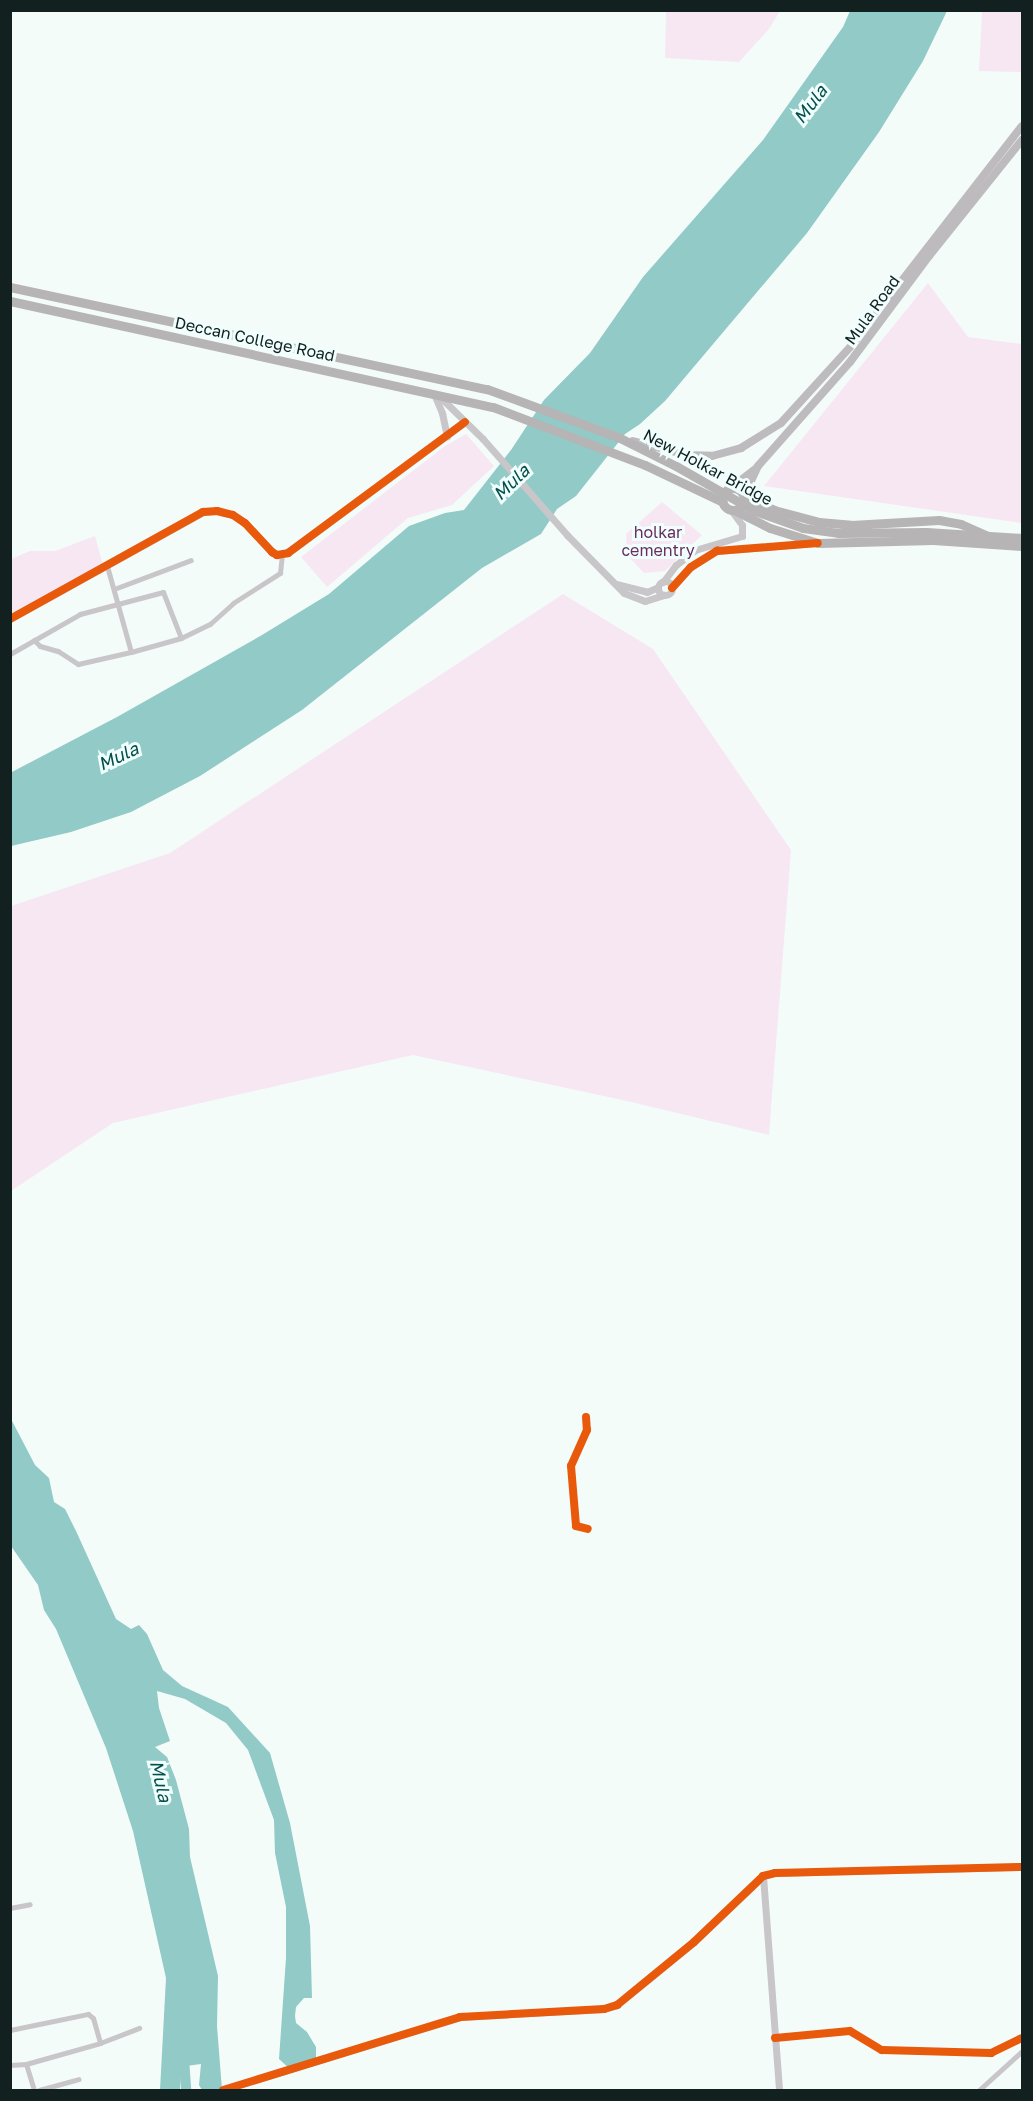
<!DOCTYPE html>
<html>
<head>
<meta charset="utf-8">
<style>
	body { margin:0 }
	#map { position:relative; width:1033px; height:2101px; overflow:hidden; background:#f4fcfa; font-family:"Golos Text",sans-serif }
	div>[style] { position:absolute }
	.green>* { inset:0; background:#f6e7f3 }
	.water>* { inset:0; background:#91cac6 }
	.river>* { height:10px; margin:-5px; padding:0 5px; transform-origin:5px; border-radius:5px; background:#91cac6 }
	.minor>* { height:5px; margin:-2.5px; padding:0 2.5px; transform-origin:2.5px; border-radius:2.5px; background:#c8c6c8 }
	.tertiary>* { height:7px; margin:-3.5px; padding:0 3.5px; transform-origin:3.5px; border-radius:3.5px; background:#c8c6c8 }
	.tertiary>.ring { margin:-3.5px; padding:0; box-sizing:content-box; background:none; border:7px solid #c8c6c8; border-radius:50% }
	.secondary>* { height:8px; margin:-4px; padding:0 4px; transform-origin:4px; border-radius:4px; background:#bebbbe }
	.primary>* { height:9px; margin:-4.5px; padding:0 4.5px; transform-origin:4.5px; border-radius:4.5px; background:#b7b4b6 }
	.primary>.ring { margin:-4.5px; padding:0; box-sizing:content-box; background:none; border:9px solid #b7b4b6; border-radius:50% }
	.primary-bridge>* { height:9px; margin:-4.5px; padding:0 4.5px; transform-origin:4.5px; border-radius:4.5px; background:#b7b4b6 }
	.cycleway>* { height:8px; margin:-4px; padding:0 4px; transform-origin:4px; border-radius:4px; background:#e8590c }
	span { translate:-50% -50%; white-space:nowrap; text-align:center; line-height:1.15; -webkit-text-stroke:6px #f0fffd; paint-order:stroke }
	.street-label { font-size:16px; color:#12201f }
	.park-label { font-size:16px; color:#692c5c }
	.water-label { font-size:18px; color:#054f4b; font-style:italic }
	.frame { position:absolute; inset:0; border:12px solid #12201f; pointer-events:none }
</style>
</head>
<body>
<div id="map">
	<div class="green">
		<i style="clip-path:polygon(666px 11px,666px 10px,780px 11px,769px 29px,739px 62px,665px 58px)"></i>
		<i style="clip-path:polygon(982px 11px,1022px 11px,1022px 72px,979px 71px)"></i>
		<i style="clip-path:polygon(928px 283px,968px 337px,1022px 344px,1022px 523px,764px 486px)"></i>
		<i style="clip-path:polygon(466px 434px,494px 466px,452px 505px,408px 518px,327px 587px,301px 557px,445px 446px)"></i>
		<i style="clip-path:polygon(662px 502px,702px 535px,665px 571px,644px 573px,627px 555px,626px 534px)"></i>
		<i style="clip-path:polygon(95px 536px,103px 565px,11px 614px,11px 559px,30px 551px,55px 551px)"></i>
		<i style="clip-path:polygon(563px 594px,653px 649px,791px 850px,769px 1135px,627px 1101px,413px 1055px,113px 1123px,11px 1191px,11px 906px,170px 853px)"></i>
	</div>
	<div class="water">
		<i style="clip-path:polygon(850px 11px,947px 11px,923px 61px,879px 132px,807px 233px,665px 401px,640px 424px,625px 434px,576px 496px,557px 509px,541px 534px,482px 568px,302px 710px,200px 776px,131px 812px,71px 832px,11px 846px,10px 773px,117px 717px,262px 635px,329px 594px,409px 526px,445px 513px,464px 510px,511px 450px,544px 400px,590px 353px,643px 277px,763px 140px,843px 27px)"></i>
		<i style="clip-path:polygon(10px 1417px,35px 1465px,49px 1478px,54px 1502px,65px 1509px,76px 1531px,116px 1619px,131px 1629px,139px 1625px,147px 1634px,163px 1670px,182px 1686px,228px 1707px,270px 1753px,290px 1823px,310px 1926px,312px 1998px,304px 1998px,296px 2007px,295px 2016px,296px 2023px,307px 2032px,316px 2047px,316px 2061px,290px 2069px,279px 2059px,286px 1958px,286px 1907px,275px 1853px,274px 1820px,248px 1750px,226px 1723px,185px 1699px,157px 1691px,159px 1708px,170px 1741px,155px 1747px,167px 1757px,176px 1780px,189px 1829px,190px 1857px,218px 1976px,217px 2026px,222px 2090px,202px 2090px,199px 2085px,201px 2064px,186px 2066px,181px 2076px,180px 2090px,160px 2090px,166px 1978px,133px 1831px,106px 1748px,56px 1629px,44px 1610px,38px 1585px,11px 1546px)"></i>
	</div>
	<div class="river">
		<i style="left:184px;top:2058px;width:32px;rotate:86deg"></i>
	</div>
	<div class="minor">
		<i style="left:114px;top:589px;width:82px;rotate:-20.6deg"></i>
		<i style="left:34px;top:640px;width:8px;rotate:45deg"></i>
		<i style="left:40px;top:646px;width:19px;rotate:16deg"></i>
		<i style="left:58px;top:651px;width:24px;rotate:33deg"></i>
		<i style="left:78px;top:664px;width:54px;rotate:-12.8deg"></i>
		<i style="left:131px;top:652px;width:89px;rotate:-105.6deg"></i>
		<i style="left:131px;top:652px;width:52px;rotate:-15.6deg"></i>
		<i style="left:181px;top:638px;width:32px;rotate:-26deg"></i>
		<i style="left:210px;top:624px;width:31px;rotate:-42deg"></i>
		<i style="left:233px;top:603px;width:56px;rotate:-32.6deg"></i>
		<i style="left:280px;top:573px;width:18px;rotate:-84deg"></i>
		<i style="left:10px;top:654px;width:81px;rotate:-29.7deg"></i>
		<i style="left:80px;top:614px;width:86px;rotate:-14.8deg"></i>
		<i style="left:163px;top:592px;width:49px;rotate:68.6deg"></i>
		<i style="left:586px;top:1417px;width:13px;rotate:86deg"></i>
		<i style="left:587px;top:1430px;width:39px;rotate:114deg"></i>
		<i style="left:571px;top:1466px;width:60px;rotate:85.2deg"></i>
		<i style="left:576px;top:1526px;width:12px;rotate:14deg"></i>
		<i style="left:10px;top:1908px;width:20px;rotate:-11deg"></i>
		<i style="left:10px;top:2030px;width:80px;rotate:-11.6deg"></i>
		<i style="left:88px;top:2014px;width:6px;rotate:39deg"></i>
		<i style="left:93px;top:2018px;width:26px;rotate:74deg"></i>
		<i style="left:775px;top:2038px;width:75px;rotate:-5.3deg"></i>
		<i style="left:850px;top:2031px;width:37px;rotate:31deg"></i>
		<i style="left:882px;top:2050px;width:109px;rotate:1.6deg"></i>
		<i style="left:991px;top:2053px;width:34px;rotate:-26deg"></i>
		<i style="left:26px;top:2064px;width:27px;rotate:73deg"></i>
		<i style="left:10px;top:2065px;width:16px;rotate:-4deg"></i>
		<i style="left:26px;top:2064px;width:77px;rotate:-15.8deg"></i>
		<i style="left:100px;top:2043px;width:42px;rotate:-21deg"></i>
		<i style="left:39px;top:2090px;width:41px;rotate:-15.4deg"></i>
		<i style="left:979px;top:2090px;width:58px;rotate:-42.2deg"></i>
	</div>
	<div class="tertiary">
		<i style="left:434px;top:394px;width:21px;rotate:67deg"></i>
		<i style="left:442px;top:413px;width:24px;rotate:78deg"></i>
		<i style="left:438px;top:395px;width:63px;rotate:44.4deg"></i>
		<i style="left:483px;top:439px;width:128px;rotate:48.8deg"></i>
		<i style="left:567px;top:535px;width:81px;rotate:45.5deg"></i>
		<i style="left:624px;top:593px;width:22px;rotate:21deg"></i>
		<i style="left:645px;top:601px;width:20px;rotate:-18deg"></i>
		<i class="ring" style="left:658px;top:581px;width:7px;height:7px"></i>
		<i style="left:663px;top:582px;width:21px;rotate:-53deg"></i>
		<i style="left:676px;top:565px;width:24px;rotate:-38deg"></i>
		<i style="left:695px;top:550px;width:49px;rotate:-16.6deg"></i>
		<i style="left:742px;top:536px;width:11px;rotate:-90deg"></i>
		<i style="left:742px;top:525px;width:19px;rotate:-126deg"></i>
		<i style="left:616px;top:584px;width:32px;rotate:14deg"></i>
		<i style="left:647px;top:592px;width:12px;rotate:-24deg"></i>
		<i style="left:672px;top:588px;width:28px;rotate:-48deg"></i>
		<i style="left:691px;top:567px;width:31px;rotate:-32deg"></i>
		<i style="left:717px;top:551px;width:98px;rotate:-4.7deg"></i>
		<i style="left:10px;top:619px;width:221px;rotate:-29deg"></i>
		<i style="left:203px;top:512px;width:14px;rotate:-4deg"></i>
		<i style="left:217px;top:511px;width:16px;rotate:14deg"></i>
		<i style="left:233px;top:515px;width:14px;rotate:34deg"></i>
		<i style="left:245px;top:523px;width:40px;rotate:47deg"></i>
		<i style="left:272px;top:552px;width:6px;rotate:31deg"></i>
		<i style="left:277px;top:555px;width:11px;rotate:-10deg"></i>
		<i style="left:288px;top:553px;width:220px;rotate:-36.5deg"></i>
		<i style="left:763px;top:1876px;width:215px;rotate:85.7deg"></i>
		<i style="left:223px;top:2090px;width:248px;rotate:-17.1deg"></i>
		<i style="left:460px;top:2017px;width:144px;rotate:-3.2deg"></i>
		<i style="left:604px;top:2009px;width:14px;rotate:-17deg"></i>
		<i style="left:617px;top:2005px;width:99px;rotate:-39.3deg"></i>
		<i style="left:694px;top:1942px;width:95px;rotate:-43.7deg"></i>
		<i style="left:763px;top:1876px;width:12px;rotate:-14deg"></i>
		<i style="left:775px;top:1873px;width:247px;rotate:-1.4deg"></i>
	</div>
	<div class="secondary">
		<i style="left:633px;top:441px;width:56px;rotate:14.5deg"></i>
		<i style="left:687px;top:455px;width:25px;rotate:2deg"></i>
		<i style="left:712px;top:456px;width:30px;rotate:-15deg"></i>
		<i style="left:741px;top:448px;width:47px;rotate:-32deg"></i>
		<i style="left:781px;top:423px;width:105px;rotate:-47.7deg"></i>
		<i style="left:852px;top:345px;width:277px;rotate:-52.2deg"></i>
		<i style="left:731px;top:488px;width:31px;rotate:-38deg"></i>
		<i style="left:744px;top:496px;width:33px;rotate:-65deg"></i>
		<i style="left:758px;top:466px;width:139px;rotate:-48.5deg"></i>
		<i style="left:850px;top:362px;width:132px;rotate:-53.3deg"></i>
		<i style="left:929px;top:256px;width:149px;rotate:-51.3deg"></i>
	</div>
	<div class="primary">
		<i style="left:10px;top:287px;width:488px;rotate:12.1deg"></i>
		<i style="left:487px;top:389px;width:142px;rotate:20.2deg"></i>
		<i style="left:10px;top:301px;width:494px;rotate:12.4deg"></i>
		<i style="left:493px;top:407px;width:163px;rotate:20.9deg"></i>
		<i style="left:645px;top:465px;width:86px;rotate:25.4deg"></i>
		<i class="ring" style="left:722px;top:488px;width:13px;height:13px"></i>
		<i style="left:744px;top:497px;width:33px;rotate:23deg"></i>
		<i style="left:774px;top:510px;width:47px;rotate:14.9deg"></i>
		<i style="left:819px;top:522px;width:32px;rotate:5deg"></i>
		<i style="left:851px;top:525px;width:88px;rotate:-3.3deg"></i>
		<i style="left:939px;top:520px;width:22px;rotate:10deg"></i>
		<i style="left:961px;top:524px;width:32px;rotate:24deg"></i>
		<i style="left:734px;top:510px;width:40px;rotate:26.6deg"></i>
		<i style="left:770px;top:528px;width:50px;rotate:17.4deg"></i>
		<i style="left:818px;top:543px;width:115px;rotate:-1.5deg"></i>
		<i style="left:933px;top:540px;width:89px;rotate:3.9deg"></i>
		<i style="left:926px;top:532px;width:96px;rotate:3.6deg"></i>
	</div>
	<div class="primary-bridge">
		<i style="left:620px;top:438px;width:63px;rotate:26.6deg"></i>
		<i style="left:676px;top:466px;width:91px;rotate:29.7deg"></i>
		<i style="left:755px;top:511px;width:51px;rotate:19.5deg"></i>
		<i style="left:803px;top:528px;width:35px;rotate:8deg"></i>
		<i style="left:838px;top:533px;width:88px;rotate:-0.7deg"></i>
	</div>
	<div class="cycleway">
		<i style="left:672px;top:588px;width:28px;rotate:-48deg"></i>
		<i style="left:691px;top:567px;width:31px;rotate:-32deg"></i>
		<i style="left:717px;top:551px;width:101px;rotate:-4.5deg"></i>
		<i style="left:10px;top:619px;width:221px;rotate:-29deg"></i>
		<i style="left:203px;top:512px;width:14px;rotate:-4deg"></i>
		<i style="left:217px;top:511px;width:16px;rotate:14deg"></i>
		<i style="left:233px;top:515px;width:14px;rotate:34deg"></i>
		<i style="left:245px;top:523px;width:40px;rotate:47deg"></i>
		<i style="left:272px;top:552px;width:6px;rotate:31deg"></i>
		<i style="left:277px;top:555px;width:11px;rotate:-10deg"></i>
		<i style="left:288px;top:553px;width:220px;rotate:-36.5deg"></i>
		<i style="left:586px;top:1417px;width:13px;rotate:86deg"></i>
		<i style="left:587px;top:1430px;width:39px;rotate:114deg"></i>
		<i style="left:571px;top:1466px;width:60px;rotate:85.2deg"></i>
		<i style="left:576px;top:1526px;width:12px;rotate:14deg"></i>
		<i style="left:775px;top:2038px;width:75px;rotate:-5.3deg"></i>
		<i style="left:850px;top:2031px;width:37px;rotate:31deg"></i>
		<i style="left:882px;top:2050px;width:109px;rotate:1.6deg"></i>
		<i style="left:991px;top:2053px;width:34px;rotate:-26deg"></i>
		<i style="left:223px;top:2090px;width:248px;rotate:-17.1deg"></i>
		<i style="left:460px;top:2017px;width:144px;rotate:-3.2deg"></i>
		<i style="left:604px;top:2009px;width:14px;rotate:-17deg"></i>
		<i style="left:617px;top:2005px;width:99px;rotate:-39.3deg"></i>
		<i style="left:694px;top:1942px;width:95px;rotate:-43.7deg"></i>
		<i style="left:763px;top:1876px;width:12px;rotate:-14deg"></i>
		<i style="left:775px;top:1873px;width:247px;rotate:-1.4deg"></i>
	</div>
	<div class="street-label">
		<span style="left:872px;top:310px;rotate:-54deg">Mula Road</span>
		<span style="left:255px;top:339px;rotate:12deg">Deccan College Road</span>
		<span style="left:708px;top:467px;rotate:28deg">New Holkar Bridge</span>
	</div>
	<div class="park-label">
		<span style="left:658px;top:541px">holkar<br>cementry</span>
	</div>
	<div class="water-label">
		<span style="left:810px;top:104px;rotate:-53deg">Mula</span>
		<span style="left:511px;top:482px;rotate:-44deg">Mula</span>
		<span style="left:118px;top:756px;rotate:-25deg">Mula</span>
		<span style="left:161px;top:1781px;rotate:77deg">Mula</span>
	</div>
	<div class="frame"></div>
</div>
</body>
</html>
